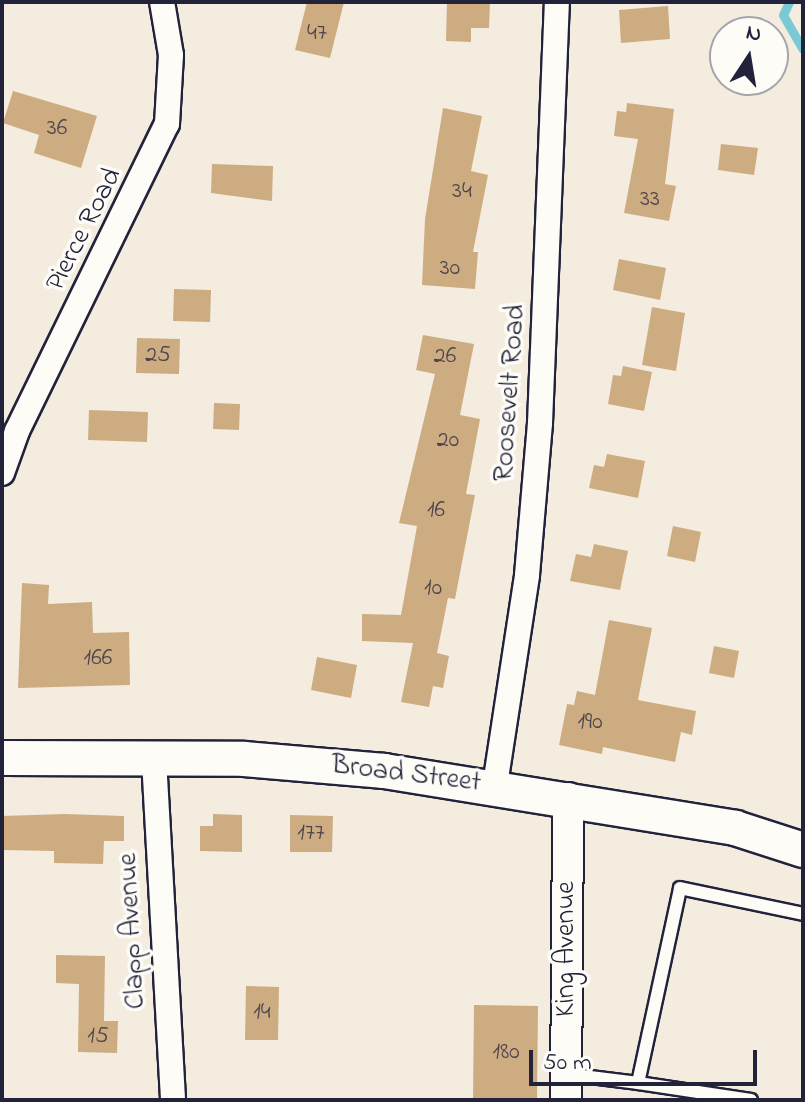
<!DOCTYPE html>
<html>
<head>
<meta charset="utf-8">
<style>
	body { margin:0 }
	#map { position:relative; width:805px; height:1102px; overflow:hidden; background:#f4ecdf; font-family:"Indie Flower",sans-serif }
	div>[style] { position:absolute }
	.stream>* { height:9px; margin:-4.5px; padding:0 4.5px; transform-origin:4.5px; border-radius:4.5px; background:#7acad6 }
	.building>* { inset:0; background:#ceac81 }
	.roads { filter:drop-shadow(2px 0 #22223b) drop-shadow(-2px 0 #22223b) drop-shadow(0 2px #22223b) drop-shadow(0 -2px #22223b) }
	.service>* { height:12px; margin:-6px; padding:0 6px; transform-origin:6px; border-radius:6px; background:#fdfcf7 }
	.minor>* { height:24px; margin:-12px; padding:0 12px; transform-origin:12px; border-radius:12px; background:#fdfcf7 }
	.tertiary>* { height:30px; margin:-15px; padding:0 15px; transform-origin:15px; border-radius:15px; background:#fdfcf7 }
	.secondary>* { height:34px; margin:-17px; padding:0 17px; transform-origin:17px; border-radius:17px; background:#fdfcf7 }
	span { translate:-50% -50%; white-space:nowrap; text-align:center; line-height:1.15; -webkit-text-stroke:7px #fdfcf7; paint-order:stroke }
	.number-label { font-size:24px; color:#4d444c }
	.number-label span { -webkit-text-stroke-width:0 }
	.street-label { font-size:28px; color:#22223b }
	.frame { position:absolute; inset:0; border:4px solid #22223b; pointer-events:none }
	.north { position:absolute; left:709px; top:16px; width:80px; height:80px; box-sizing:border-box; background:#fdfcf7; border:2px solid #a5a5ac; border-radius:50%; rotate:12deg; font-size:22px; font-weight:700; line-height:32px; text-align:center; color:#22223b }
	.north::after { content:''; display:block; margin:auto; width:28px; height:36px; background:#22223b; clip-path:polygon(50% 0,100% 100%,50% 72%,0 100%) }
	.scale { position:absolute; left:529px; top:1050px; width:228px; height:36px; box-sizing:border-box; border:4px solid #22223b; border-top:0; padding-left:10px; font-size:24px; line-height:28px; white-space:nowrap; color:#22223b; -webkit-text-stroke:6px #fdfcf7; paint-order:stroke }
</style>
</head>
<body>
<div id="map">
	<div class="stream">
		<i style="left:789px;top:2px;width:14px;rotate:115deg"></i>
		<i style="left:783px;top:15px;width:39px;rotate:60deg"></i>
	</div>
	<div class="building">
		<i style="clip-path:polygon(307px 2px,344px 2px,330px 58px,295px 50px)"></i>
		<i style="clip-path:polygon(447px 2px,490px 2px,489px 28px,471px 28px,471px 42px,446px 41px)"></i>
		<i style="clip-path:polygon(668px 6px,670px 39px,621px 43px,619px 10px)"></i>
		<i style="clip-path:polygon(13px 91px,97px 116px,81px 168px,34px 153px,39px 135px,3px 123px)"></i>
		<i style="clip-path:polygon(627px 103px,674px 109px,665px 184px,676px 186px,669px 221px,624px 213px,638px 139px,614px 136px,617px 111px,626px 112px)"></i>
		<i style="clip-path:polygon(443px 108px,482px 116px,471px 171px,488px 175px,473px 252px,478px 252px,475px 289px,422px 285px,425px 219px)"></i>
		<i style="clip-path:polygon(721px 144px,758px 148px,754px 175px,718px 170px)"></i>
		<i style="clip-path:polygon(212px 164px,273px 166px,272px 201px,211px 193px)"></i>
		<i style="clip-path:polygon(619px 259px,666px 268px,660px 300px,613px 290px)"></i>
		<i style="clip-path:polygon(174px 289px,211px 290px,210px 322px,173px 321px)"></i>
		<i style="clip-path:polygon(652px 307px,685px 313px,676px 371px,642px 365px)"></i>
		<i style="clip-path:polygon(423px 335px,474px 344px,460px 415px,480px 419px,466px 494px,475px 495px,455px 599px,448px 598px,437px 653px,449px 656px,443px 688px,433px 686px,429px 707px,401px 702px,413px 643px,362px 641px,362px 614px,401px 615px,417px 526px,399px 523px,435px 374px,416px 370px)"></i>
		<i style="clip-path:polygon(137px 338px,180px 339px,179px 374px,136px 373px)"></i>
		<i style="clip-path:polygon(623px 366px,652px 372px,644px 411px,608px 404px,613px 375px,621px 376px)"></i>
		<i style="clip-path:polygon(214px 403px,240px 404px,239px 430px,213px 429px)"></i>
		<i style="clip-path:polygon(89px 410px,148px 412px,147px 442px,88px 440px)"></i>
		<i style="clip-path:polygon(607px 454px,645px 461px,638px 498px,589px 488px,594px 465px,604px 467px)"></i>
		<i style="clip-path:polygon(673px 526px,701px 532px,695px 562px,667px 556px)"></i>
		<i style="clip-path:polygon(594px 544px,628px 551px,620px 590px,570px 581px,576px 554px,591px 557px)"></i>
		<i style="clip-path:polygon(22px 583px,49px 585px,48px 604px,92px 602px,93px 633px,129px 632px,130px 685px,18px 688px)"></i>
		<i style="clip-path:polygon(609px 620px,652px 628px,638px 700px,696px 711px,692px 735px,681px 732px,675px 762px,603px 747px,602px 754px,559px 745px,567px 704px,574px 705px,577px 691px,595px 695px)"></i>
		<i style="clip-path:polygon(714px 646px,739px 651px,734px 678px,709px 673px)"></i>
		<i style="clip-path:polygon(317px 657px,357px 665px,351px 698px,311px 690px)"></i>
		<i style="clip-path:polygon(65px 814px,124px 816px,124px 841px,104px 841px,103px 864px,54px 863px,54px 851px,2px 850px,2px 816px)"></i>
		<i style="clip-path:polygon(213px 814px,242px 815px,242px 852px,200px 851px,200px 826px,213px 826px)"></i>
		<i style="clip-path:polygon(290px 815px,333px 816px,332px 852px,290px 852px)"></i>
		<i style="clip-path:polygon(56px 955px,105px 956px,104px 1021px,118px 1021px,117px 1053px,78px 1052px,79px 984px,56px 983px)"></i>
		<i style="clip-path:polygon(246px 986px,279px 987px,278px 1040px,245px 1040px)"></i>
		<i style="clip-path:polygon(474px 1005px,538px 1006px,537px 1100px,473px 1100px)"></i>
	</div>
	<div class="roads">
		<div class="service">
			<i style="left:566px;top:1074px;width:73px;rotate:7.1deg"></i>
			<i style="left:751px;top:1100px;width:114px;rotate:-171.4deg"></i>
			<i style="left:638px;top:1083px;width:199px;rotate:-77.8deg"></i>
			<i style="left:680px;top:888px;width:126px;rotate:11.9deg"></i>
		</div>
		<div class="minor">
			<i style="left:2px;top:473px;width:45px;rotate:-70.3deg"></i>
			<i style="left:17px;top:431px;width:342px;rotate:-64deg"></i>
			<i style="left:167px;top:124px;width:69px;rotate:-86.7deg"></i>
			<i style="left:171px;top:55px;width:54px;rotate:-99.6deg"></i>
			<i style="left:154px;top:759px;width:342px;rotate:86.8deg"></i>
			<i style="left:495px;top:785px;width:212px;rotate:-81.3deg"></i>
			<i style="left:527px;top:575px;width:153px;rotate:-85.1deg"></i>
			<i style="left:540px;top:423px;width:421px;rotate:-87.7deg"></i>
		</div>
		<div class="tertiary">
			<i style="left:566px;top:1100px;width:302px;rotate:-89.6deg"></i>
		</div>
		<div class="secondary">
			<i style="left:2px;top:758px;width:242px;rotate:0.2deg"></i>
			<i style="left:244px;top:759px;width:141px;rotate:4.9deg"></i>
			<i style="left:384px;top:771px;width:356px;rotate:9.2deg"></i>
			<i style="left:735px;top:828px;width:71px;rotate:17.9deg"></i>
		</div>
	</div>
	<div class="number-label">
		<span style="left:317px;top:34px">47</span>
		<span style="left:57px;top:129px">36</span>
		<span style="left:462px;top:192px">34</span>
		<span style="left:650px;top:200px">33</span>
		<span style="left:450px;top:269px">30</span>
		<span style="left:158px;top:356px">25</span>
		<span style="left:445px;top:357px">26</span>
		<span style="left:448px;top:441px">20</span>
		<span style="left:436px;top:511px">16</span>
		<span style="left:433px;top:589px">10</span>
		<span style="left:98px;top:659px">166</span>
		<span style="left:590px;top:723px">190</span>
		<span style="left:311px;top:834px">177</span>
		<span style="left:262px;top:1013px">14</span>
		<span style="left:98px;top:1037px">15</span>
		<span style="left:506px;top:1053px">180</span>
	</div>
	<div class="street-label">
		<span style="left:85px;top:230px;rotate:-63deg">Pierce Road</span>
		<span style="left:511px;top:393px;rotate:-86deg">Roosevelt Road</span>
		<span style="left:406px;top:775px;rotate:7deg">Broad Street</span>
		<span style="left:133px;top:931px;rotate:-93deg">Clapp Avenue</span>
		<span style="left:567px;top:949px;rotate:-90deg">King Avenue</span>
	</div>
	<div class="frame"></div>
	<div class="north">N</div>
	<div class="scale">50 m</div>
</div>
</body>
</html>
